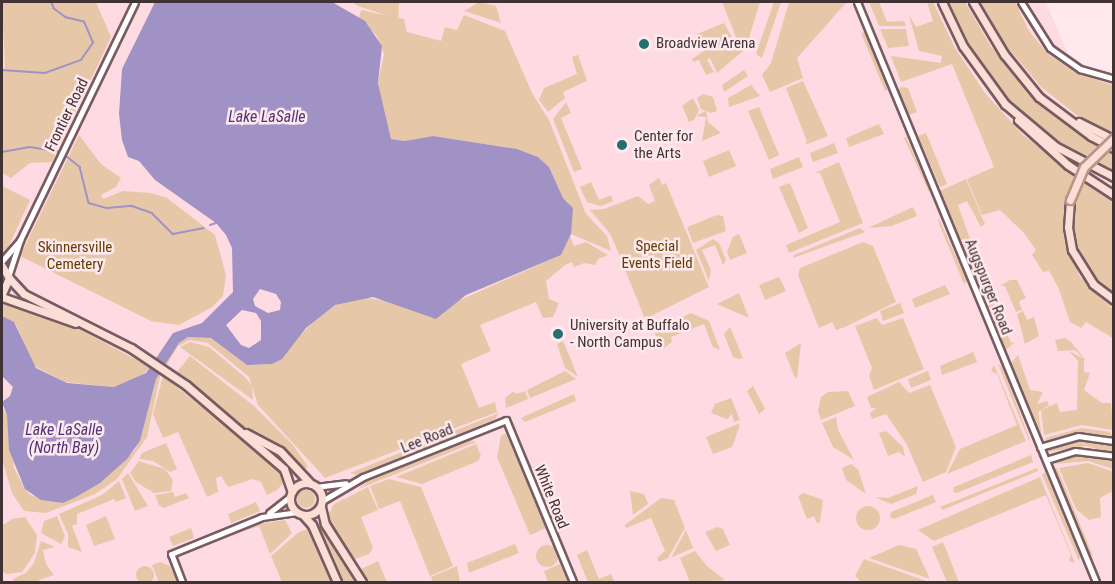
<!DOCTYPE html>
<html>
<head>
<meta charset="utf-8">
<style>
	body { margin:0 }
	#map { position:relative; width:1115px; height:584px; overflow:hidden; background:#ffe9ee; font-family:"Roboto Condensed",sans-serif }
	div>[style] { position:absolute }
	.built>* { inset:0; background:#fedae2 }
	.green>* { inset:0; background:#e6c8a8 }
	.round { border-radius:50% }
	.water>* { inset:0; background:#a192c6 }
	.stream>* { height:1.5px; margin:-0.75px; padding:0 0.75px; transform-origin:0.75px; border-radius:0.75px; background:#a192c6 }
	.roads { filter:drop-shadow(2px 0 #795b62) drop-shadow(-2px 0 #795b62) drop-shadow(0 2px #795b62) drop-shadow(0 -2px #795b62) }
	.minor>* { height:5px; margin:-2.5px; padding:0 2.5px; transform-origin:2.5px; border-radius:2.5px; background:#fff }
	.major>* { height:7px; margin:-3.5px; padding:0 3.5px; transform-origin:3.5px; border-radius:3.5px; background:#fbded6 }
	.major>.ring { margin:-3.5px; padding:0; box-sizing:content-box; background:none; border:7px solid #fbded6; border-radius:50% }
	.bridges { filter:drop-shadow(2px 0 #b8948b) drop-shadow(-2px 0 #b8948b) drop-shadow(0 2px #b8948b) drop-shadow(0 -2px #b8948b) }
	.major-bridge>* { height:7px; margin:-3.5px; padding:0 3.5px; transform-origin:3.5px; border-radius:3.5px; background:#fbded6 }
	.dots>* { width:16px; height:16px; translate:-50% -50%; box-sizing:border-box; border:3px solid #ffe9ee; border-radius:50% }
	span { translate:-50% -50%; white-space:nowrap; text-align:center; line-height:1.15; -webkit-text-stroke:5px #ffe9ee; paint-order:stroke }
	.poi-label { font-size:15px; color:#403235 }
	.left { translate:0 -50%; text-align:left }
	.street-label { font-size:15px; color:#403235 }
	.park-label { font-size:15px; color:#623c00 }
	.water-label { font-size:16px; color:#4c3575; font-style:italic }
	.frame { position:absolute; inset:0; border:3px solid #403235; pointer-events:none }
</style>
</head>
<body>
<div id="map">
	<div class="built">
		<i style="clip-path:polygon(2px 2px,1046px 2px,1076px 73px,1113px 85px,1113px 582px,2px 582px)"></i>
	</div>
	<div class="green">
		<i style="clip-path:polygon(2px 2px,96px 2px,111px 37px,52px 162px,30px 163px,11px 178px,2px 173px,2px 74px,5px 67px)"></i>
		<i style="clip-path:polygon(352px 2px,399px 2px,398px 19px,358px 6px)"></i>
		<i style="clip-path:polygon(479px 2px,496px 6px,501px 23px,464px 11px)"></i>
		<i style="clip-path:polygon(722px 2px,760px 2px,746px 47px,738px 42px)"></i>
		<i style="clip-path:polygon(774px 2px,781px 2px,762px 58px,756px 54px)"></i>
		<i style="clip-path:polygon(789px 2px,846px 3px,797px 58px,803px 78px,770px 92px,762px 75px,771px 63px)"></i>
		<i style="clip-path:polygon(869px 2px,879px 2px,887px 22px,904px 21px,906px 26px,879px 26px)"></i>
		<i style="clip-path:polygon(927px 2px,933px 2px,955px 48px,985px 93px,1022px 134px,1075px 174px,1065px 201px,1064px 239px,1080px 277px,1113px 309px,1113px 338px,1086px 322px,1081px 328px,1070px 322px,1058px 287px,1049px 271px,1043px 272px,1032px 255px,1036px 250px,1023px 232px,1000px 210px,982px 215px,967px 179px,994px 167px,952px 64px,901px 82px,891px 56px,941px 63px,942px 56px,919px 51px,909px 15px,916px 27px,933px 21px)"></i>
		<i style="clip-path:polygon(948px 2px,965px 2px,990px 45px,1019px 81px,1041px 104px,1098px 145px,1084px 159px,1036px 126px,1004px 96px,972px 53px)"></i>
		<i style="clip-path:polygon(979px 2px,1015px 2px,1029px 31px,1048px 54px,1076px 73px,1113px 85px,1113px 134px,1084px 121px,1041px 87px,1003px 42px)"></i>
		<i style="clip-path:polygon(361px 10px,404px 19px,407px 32px,441px 41px,445px 27px,457px 30px,464px 15px,505px 31px,532px 93px,549px 120px,586px 214px,607px 236px,611px 251px,571px 234px,568px 202px,563px 198px,549px 167px,538px 157px,517px 149px,433px 136px,405px 141px,391px 139px,378px 83px,384px 54px,377px 36px,359px 18px)"></i>
		<i style="clip-path:polygon(724px 23px,736px 45px,744px 50px,717px 73px,710px 58px,707px 60px,714px 72px,706px 75px,699px 60px,694px 62px,692px 59px,704px 51px,697px 34px)"></i>
		<i style="clip-path:polygon(880px 29px,906px 29px,909px 46px,888px 48px)"></i>
		<i style="clip-path:polygon(865px 32px,888px 89px,885px 91px,861px 33px)"></i>
		<i style="clip-path:polygon(578px 55px,587px 81px,563px 92px,565px 98px,548px 112px,539px 100px,544px 88px,577px 74px,572px 57px)"></i>
		<i style="clip-path:polygon(744px 70px,748px 76px,724px 92px,722px 85px)"></i>
		<i style="clip-path:polygon(803px 81px,828px 136px,805px 145px,807px 141px,786px 88px)"></i>
		<i style="clip-path:polygon(751px 85px,760px 96px,729px 107px,728px 98px)"></i>
		<i style="clip-path:polygon(901px 87px,908px 88px,917px 112px,909px 115px,898px 90px)"></i>
		<i style="clip-path:polygon(703px 94px,713px 97px,717px 111px,711px 113px,701px 109px,697px 98px)"></i>
		<i style="clip-path:polygon(693px 98px,699px 110px,694px 120px,689px 122px,682px 106px)"></i>
		<i style="clip-path:polygon(566px 102px,571px 113px,561px 118px,582px 169px,574px 172px,553px 119px)"></i>
		<i style="clip-path:polygon(759px 107px,779px 155px,769px 160px,748px 111px)"></i>
		<i style="clip-path:polygon(706px 111px,708px 122px,721px 133px,702px 141px,706px 117px,696px 116px)"></i>
		<i style="clip-path:polygon(879px 124px,884px 134px,849px 147px,846px 138px)"></i>
		<i style="clip-path:polygon(926px 133px,947px 184px,940px 187px,918px 136px)"></i>
		<i style="clip-path:polygon(79px 135px,101px 164px,121px 178px,116px 187px,101px 195px,103px 199px,123px 191px,151px 193px,167px 198px,215px 235px,226px 275px,223px 296px,212px 307px,179px 325px,151px 321px,20px 256px)"></i>
		<i style="clip-path:polygon(906px 137px,930px 190px,929px 192px,904px 138px)"></i>
		<i style="clip-path:polygon(834px 143px,838px 153px,813px 162px,810px 153px)"></i>
		<i style="clip-path:polygon(729px 150px,736px 166px,709px 177px,703px 161px)"></i>
		<i style="clip-path:polygon(1108px 150px,1113px 153px,1113px 173px,1093px 164px)"></i>
		<i style="clip-path:polygon(799px 157px,803px 167px,773px 179px,770px 169px)"></i>
		<i style="clip-path:polygon(839px 162px,863px 223px,789px 253px,786px 245px,840px 222px,820px 173px,815px 173px)"></i>
		<i style="clip-path:polygon(659px 178px,662px 185px,666px 183px,709px 287px,645px 319px,611px 235px,590px 210px,604px 209px,638px 196px,648px 204px,655px 201px,649px 185px)"></i>
		<i style="clip-path:polygon(1084px 178px,1113px 199px,1113px 296px,1089px 272px,1074px 240px,1073px 207px)"></i>
		<i style="clip-path:polygon(966px 179px,985px 224px,981px 227px,967px 201px,958px 205px,983px 276px,988px 275px,978px 282px,940px 191px)"></i>
		<i style="clip-path:polygon(591px 182px,599px 200px,611px 195px,613px 201px,601px 206px,587px 202px,580px 187px)"></i>
		<i style="clip-path:polygon(790px 183px,808px 228px,799px 233px,779px 187px)"></i>
		<i style="clip-path:polygon(2px 186px,30px 200px,5px 254px,2px 253px)"></i>
		<i style="clip-path:polygon(913px 207px,917px 216px,892px 226px,868px 228px)"></i>
		<i style="clip-path:polygon(717px 215px,723px 216px,726px 231px,693px 243px,687px 227px)"></i>
		<i style="clip-path:polygon(939px 219px,967px 281px,964px 284px,938px 221px)"></i>
		<i style="clip-path:polygon(860px 228px,865px 232px,793px 258px,794px 255px)"></i>
		<i style="clip-path:polygon(739px 234px,747px 253px,730px 260px,727px 252px,733px 237px)"></i>
		<i style="clip-path:polygon(570px 236px,574px 246px,586px 242px,608px 255px,598px 259px,595px 265px,584px 263px,574px 267px,572px 262px,565px 265px,546px 281px,549px 299px,559px 303px,553px 317px,543px 318px,536px 302px,480px 325px,491px 351px,461px 364px,479px 408px,495px 402px,497px 412px,325px 478px,258px 405px,249px 377px,208px 343px,190px 340px,178px 346px,160px 376px,147px 437px,117px 479px,95px 494px,46px 513px,24px 511px,12px 493px,2px 459px,2px 408px,7px 415px,14px 468px,25px 489px,31px 495px,63px 503px,100px 483px,134px 451px,140px 441px,156px 379px,179px 343px,188px 337px,211px 338px,247px 365px,272px 364px,324px 311px,335px 305px,361px 297px,392px 302px,460px 300px,561px 255px)"></i>
		<i style="clip-path:polygon(713px 239px,719px 243px,726px 260px,723px 265px,715px 245px,702px 250px,711px 270px,709px 281px,696px 250px)"></i>
		<i style="clip-path:polygon(863px 242px,873px 246px,896px 302px,845px 327px,836px 330px,832px 322px,819px 328px,798px 275px,800px 268px)"></i>
		<i style="clip-path:polygon(779px 277px,786px 291px,765px 300px,759px 285px)"></i>
		<i style="clip-path:polygon(1010px 280px,1017px 280px,1026px 298px,1019px 301px,1022px 310px,1016px 312px,1005px 286px,1000px 286px)"></i>
		<i style="clip-path:polygon(945px 285px,950px 294px,915px 308px,912px 299px)"></i>
		<i style="clip-path:polygon(991px 287px,994px 289px,990px 292px,1011px 343px,1015px 342px,1006px 350px,983px 296px)"></i>
		<i style="clip-path:polygon(739px 293px,749px 318px,717px 304px)"></i>
		<i style="clip-path:polygon(2px 300px,79px 329px,150px 367px,138px 379px,114px 387px,65px 382px,33px 365px,16px 324px,2px 316px)"></i>
		<i style="clip-path:polygon(900px 303px,904px 313px,883px 321px,880px 311px)"></i>
		<i style="clip-path:polygon(1023px 311px,1027px 320px,1034px 317px,1039px 336px,1025px 344px,1017px 314px)"></i>
		<i style="clip-path:polygon(691px 313px,709px 321px,720px 350px,713px 347px,704px 324px,671px 337px,672px 342px,664px 348px,659px 347px,655px 334px,660px 328px)"></i>
		<i style="clip-path:polygon(877px 318px,882px 325px,903px 318px,924px 369px,874px 390px,869px 376px,872px 368px,855px 326px)"></i>
		<i style="clip-path:polygon(730px 327px,743px 358px,740px 359px,733px 357px,724px 334px)"></i>
		<i style="clip-path:polygon(1065px 338px,1071px 342px,1088px 363px,1084px 359px,1084px 372px,1090px 373px,1084px 390px,1102px 403px,1111px 403px,1113px 430px,1082px 425px,1044px 435px,1041px 410px,1057px 403px,1060px 412px,1077px 410px,1078px 361px,1069px 351px,1084px 359px,1075px 350px,1058px 351px,1055px 340px)"></i>
		<i style="clip-path:polygon(563px 341px,578px 377px,565px 368px,557px 344px)"></i>
		<i style="clip-path:polygon(190px 342px,209px 347px,246px 378px,252px 386px,253px 400px,180px 347px)"></i>
		<i style="clip-path:polygon(801px 343px,797px 378px,795px 378px,785px 353px)"></i>
		<i style="clip-path:polygon(973px 352px,977px 362px,942px 375px,940px 366px)"></i>
		<i style="clip-path:polygon(1018px 355px,1030px 390px,1043px 392px,1037px 404px,1047px 401px,1049px 405px,1038px 412px,1042px 436px,1011px 363px)"></i>
		<i style="clip-path:polygon(190px 356px,254px 406px,293px 445px,308px 467px,301px 471px,290px 457px,244px 428px,177px 372px)"></i>
		<i style="clip-path:polygon(998px 364px,1003px 368px,1030px 440px,1029px 441px)"></i>
		<i style="clip-path:polygon(994px 365px,1026px 441px,947px 474px,960px 449px,1017px 425px,997px 374px,991px 371px)"></i>
		<i style="clip-path:polygon(565px 371px,576px 379px,530px 398px,527px 390px)"></i>
		<i style="clip-path:polygon(928px 371px,931px 380px,911px 388px,908px 379px)"></i>
		<i style="clip-path:polygon(163px 376px,279px 469px,285px 481px,277px 490px,267px 495px,261px 482px,253px 479px,228px 487px,221px 476px,216px 478px,218px 492px,207px 497px,178px 432px,163px 438px,153px 414px)"></i>
		<i style="clip-path:polygon(899px 382px,909px 393px,930px 385px,956px 447px,946px 472px,923px 482px,907px 445px,886px 414px,872px 419px,870px 413px,876px 408px,871px 408px,867px 397px)"></i>
		<i style="clip-path:polygon(753px 386px,765px 409px,759px 414px,747px 391px)"></i>
		<i style="clip-path:polygon(514px 391px,516px 394px,525px 391px,528px 399px,506px 408px,505px 398px)"></i>
		<i style="clip-path:polygon(848px 391px,855px 406px,821px 420px,818px 411px,821px 397px,828px 392px)"></i>
		<i style="clip-path:polygon(574px 394px,576px 401px,525px 422px,521px 418px)"></i>
		<i style="clip-path:polygon(731px 398px,740px 420px,734px 422px,732px 414px,727px 419px,711px 413px,715px 404px)"></i>
		<i style="clip-path:polygon(499px 413px,495px 419px,404px 456px,356px 475px,350px 473px)"></i>
		<i style="clip-path:polygon(836px 417px,838px 430px,854px 460px,833px 447px,822px 423px)"></i>
		<i style="clip-path:polygon(738px 424px,740px 425px,732px 447px,713px 454px,706px 437px)"></i>
		<i style="clip-path:polygon(1082px 428px,1110px 432px,1113px 437px,1084px 432px,1047px 440px,1045px 438px)"></i>
		<i style="clip-path:polygon(886px 431px,903px 447px,905px 457px,899px 452px,888px 456px,879px 433px)"></i>
		<i style="clip-path:polygon(507px 433px,546px 528px,530px 535px,497px 457px,501px 436px)"></i>
		<i style="clip-path:polygon(1079px 439px,1113px 444px,1113px 453px,1086px 446px,1048px 452px,1050px 447px)"></i>
		<i style="clip-path:polygon(470px 440px,476px 442px,358px 489px,372px 478px)"></i>
		<i style="clip-path:polygon(166px 443px,177px 469px,170px 472px,153px 461px,139px 459px,142px 453px)"></i>
		<i style="clip-path:polygon(476px 444px,481px 456px,478px 461px,422px 484px,396px 477px)"></i>
		<i style="clip-path:polygon(1081px 453px,1113px 461px,1113px 469px,1088px 461px,1054px 464px)"></i>
		<i style="clip-path:polygon(1031px 455px,1033px 462px,957px 493px,953px 492px,954px 487px)"></i>
		<i style="clip-path:polygon(139px 461px,165px 469px,173px 480px,171px 491px,154px 493px,136px 482px,130px 473px)"></i>
		<i style="clip-path:polygon(1088px 463px,1114px 472px,1113px 491px,1100px 498px,1101px 517px,1089px 520px,1076px 509px,1059px 468px)"></i>
		<i style="clip-path:polygon(851px 464px,858px 469px,866px 494px,846px 480px,842px 468px)"></i>
		<i style="clip-path:polygon(1037px 468px,1038px 471px,942px 510px,940px 507px)"></i>
		<i style="clip-path:polygon(1054px 468px,1057px 468px,1093px 556px,1088px 552px)"></i>
		<i style="clip-path:polygon(1045px 472px,1080px 556px,1079px 561px,1042px 475px)"></i>
		<i style="clip-path:polygon(128px 473px,148px 506px,135px 511px,122px 479px)"></i>
		<i style="clip-path:polygon(1040px 477px,1075px 563px,1069px 561px,1071px 555px,1046px 495px,934px 541px,918px 530px)"></i>
		<i style="clip-path:polygon(389px 479px,421px 487px,453px 566px,430px 576px,400px 501px,379px 509px,370px 486px)"></i>
		<i style="clip-path:polygon(119px 481px,126px 498px,116px 502px,114px 499px,77px 514px,77px 524px,72px 526px,82px 552px,68px 547px,68px 534px,59px 514px,102px 495px)"></i>
		<i style="clip-path:polygon(918px 486px,916px 494px,891px 504px,875px 497px,888px 498px)"></i>
		<i style="clip-path:polygon(368px 487px,378px 510px,361px 517px,373px 548px,369px 554px,352px 560px,326px 519px,334px 504px)"></i>
		<i class="round" style="left:297px;top:490px;width:18px;height:18px"></i>
		<i style="clip-path:polygon(630px 491px,644px 494px,648px 504px,633px 515px)"></i>
		<i style="clip-path:polygon(173px 492px,175px 497px,186px 493px,189px 498px,164px 508px,159px 505px,155px 495px)"></i>
		<i style="clip-path:polygon(804px 493px,823px 500px,820px 522px,817px 523px,814px 516px,807px 519px,798px 496px)"></i>
		<i style="clip-path:polygon(933px 495px,936px 502px,894px 519px,890px 517px,891px 512px)"></i>
		<i style="clip-path:polygon(661px 498px,674px 500px,685px 528px,668px 558px,659px 562px,657px 558px,665px 551px,651px 518px,626px 528px,625px 525px)"></i>
		<i style="clip-path:polygon(256px 502px,260px 511px,231px 523px,228px 514px)"></i>
		<i class="round" style="left:856px;top:506px;width:24px;height:24px"></i>
		<i style="clip-path:polygon(57px 516px,65px 536px,61px 544px,41px 533px,44px 521px)"></i>
		<i style="clip-path:polygon(106px 516px,115px 539px,94px 546px,86px 525px)"></i>
		<i style="clip-path:polygon(25px 517px,37px 535px,35px 553px,22px 572px,7px 574px,2px 572px,2px 526px,12px 519px)"></i>
		<i style="clip-path:polygon(285px 520px,292px 533px,270px 554px,259px 526px,211px 542px,253px 525px)"></i>
		<i style="clip-path:polygon(321px 522px,338px 547px,358px 582px,342px 582px,314px 525px)"></i>
		<i style="clip-path:polygon(717px 527px,723px 529px,730px 545px,716px 551px,705px 532px)"></i>
		<i style="clip-path:polygon(191px 528px,194px 538px,173px 546px,169px 537px)"></i>
		<i style="clip-path:polygon(311px 528px,331px 582px,282px 582px,271px 556px,299px 532px)"></i>
		<i style="clip-path:polygon(686px 530px,693px 548px,670px 558px,671px 558px)"></i>
		<i style="clip-path:polygon(41px 541px,55px 547px,43px 550px,46px 564px,54px 575px,34px 582px,14px 582px,13px 579px,26px 573px,34px 563px)"></i>
		<i style="clip-path:polygon(943px 542px,958px 580px,959px 582px,947px 582px,932px 547px)"></i>
		<i style="clip-path:polygon(515px 544px,519px 553px,469px 573px,467px 563px)"></i>
		<i style="clip-path:polygon(899px 545px,916px 549px,930px 579px,869px 558px)"></i>
		<i class="round" style="left:536px;top:545px;width:22px;height:22px"></i>
		<i style="clip-path:polygon(587px 550px,599px 579px,611px 574px,614px 581px,588px 582px,577px 555px)"></i>
		<i style="clip-path:polygon(695px 551px,707px 566px,725px 580px,690px 582px,680px 558px)"></i>
		<i style="clip-path:polygon(864px 559px,929px 582px,931px 582px,861px 582px,855px 576px)"></i>
		<i style="clip-path:polygon(378px 561px,387px 582px,369px 582px,359px 570px)"></i>
		<i style="clip-path:polygon(160px 562px,170px 566px,178px 582px,159px 582px,152px 565px)"></i>
		<i style="clip-path:polygon(560px 564px,568px 582px,548px 582px,544px 571px)"></i>
		<i style="clip-path:polygon(457px 566px,460px 582px,433px 582px,431px 577px)"></i>
		<i class="round" style="left:136px;top:566px;width:18px;height:18px"></i>
	</div>
	<div class="water">
		<i style="clip-path:polygon(evenodd,155px 2px,332px 2px,365px 21px,382px 46px,378px 83px,391px 139px,405px 141px,433px 136px,517px 149px,538px 157px,549px 167px,563px 198px,573px 208px,571px 234px,561px 255px,466px 295px,436px 319px,373px 297px,335px 305px,306px 328px,282px 359px,272px 364px,247px 365px,211px 338px,188px 337px,179px 343px,156px 379px,140px 441px,127px 459px,100px 483px,76px 497px,63px 503px,41px 500px,25px 489px,9px 450px,7px 415px,2px 402px,10px 396px,13px 387px,2px 376px,2px 316px,14px 322px,36px 368px,67px 383px,114px 387px,146px 373px,173px 333px,202px 323px,233px 292px,232px 248px,226px 235px,216px 223px,155px 180px,139px 161px,128px 157px,122px 140px,119px 114px,122px 69px,155px 2px,260px 289px,276px 294px,281px 302px,280px 310px,268px 313px,255px 306px,253px 299px,260px 289px,155px 2px,242px 310px,256px 313px,261px 321px,261px 340px,249px 348px,241px 345px,226px 325px,242px 310px)"></i>
	</div>
	<div class="stream">
		<i style="left:2px;top:70px;width:43px;rotate:4deg"></i>
		<i style="left:45px;top:73px;width:38px;rotate:-20deg"></i>
		<i style="left:81px;top:60px;width:21px;rotate:-55deg"></i>
		<i style="left:93px;top:43px;width:23px;rotate:-113deg"></i>
		<i style="left:84px;top:22px;width:18px;rotate:-167deg"></i>
		<i style="left:66px;top:18px;width:15px;rotate:-143deg"></i>
		<i style="left:54px;top:9px;width:8px;rotate:-113deg"></i>
		<i style="left:2px;top:152px;width:28px;rotate:-10deg"></i>
		<i style="left:30px;top:147px;width:30px;rotate:9deg"></i>
		<i style="left:64px;top:154px;width:21px;rotate:39deg"></i>
		<i style="left:80px;top:167px;width:37px;rotate:76deg"></i>
		<i style="left:89px;top:203px;width:19px;rotate:16deg"></i>
		<i style="left:107px;top:208px;width:25px;rotate:-5deg"></i>
		<i style="left:132px;top:206px;width:21px;rotate:19deg"></i>
		<i style="left:152px;top:213px;width:30px;rotate:45deg"></i>
		<i style="left:173px;top:234px;width:31px;rotate:-11deg"></i>
		<i style="left:210px;top:225px;width:6px;rotate:-18deg"></i>
	</div>
	<div class="roads">
		<div class="minor">
			<i style="left:857px;top:2px;width:627px;rotate:67.6deg"></i>
			<i style="left:1021px;top:2px;width:54px;rotate:57.8deg"></i>
			<i style="left:1050px;top:48px;width:37px;rotate:35deg"></i>
			<i style="left:1080px;top:69px;width:35px;rotate:16deg"></i>
			<i style="left:2px;top:261px;width:28px;rotate:-49deg"></i>
			<i style="left:20px;top:240px;width:264px;rotate:-64.2deg"></i>
			<i style="left:9px;top:274px;width:36px;rotate:-72deg"></i>
			<i style="left:1040px;top:447px;width:40px;rotate:-16deg"></i>
			<i style="left:1078px;top:436px;width:36px;rotate:8deg"></i>
			<i style="left:1046px;top:460px;width:30px;rotate:-17deg"></i>
			<i style="left:1075px;top:451px;width:39px;rotate:7deg"></i>
			<i style="left:315px;top:487px;width:31px;rotate:-7deg"></i>
			<i style="left:322px;top:501px;width:48px;rotate:-30.3deg"></i>
			<i style="left:363px;top:477px;width:154px;rotate:-21.7deg"></i>
			<i style="left:506px;top:420px;width:175px;rotate:67.5deg"></i>
			<i style="left:269px;top:513px;width:28px;rotate:-38deg"></i>
			<i style="left:182px;top:582px;width:30px;rotate:-111deg"></i>
			<i style="left:171px;top:554px;width:98px;rotate:-22.1deg"></i>
			<i style="left:262px;top:517px;width:35px;rotate:-8deg"></i>
		</div>
		<div class="major">
			<i style="left:942px;top:2px;width:49px;rotate:64.5deg"></i>
			<i style="left:963px;top:46px;width:72px;rotate:54.1deg"></i>
			<i style="left:1005px;top:104px;width:65px;rotate:40deg"></i>
			<i style="left:1055px;top:146px;width:67px;rotate:27.7deg"></i>
			<i style="left:973px;top:2px;width:61px;rotate:59.2deg"></i>
			<i style="left:1004px;top:54px;width:55px;rotate:50.9deg"></i>
			<i style="left:1039px;top:97px;width:65px;rotate:36.9deg"></i>
			<i style="left:1091px;top:136px;width:26px;rotate:28deg"></i>
			<i style="left:1018px;top:120px;width:67px;rotate:42deg"></i>
			<i style="left:1068px;top:165px;width:55px;rotate:33.1deg"></i>
			<i style="left:1079px;top:122px;width:39px;rotate:27deg"></i>
			<i style="left:1070px;top:200px;width:27px;rotate:94deg"></i>
			<i style="left:1068px;top:227px;width:23px;rotate:80deg"></i>
			<i style="left:1072px;top:250px;width:40px;rotate:58deg"></i>
			<i style="left:1093px;top:284px;width:26px;rotate:37deg"></i>
			<i style="left:2px;top:266px;width:14px;rotate:60deg"></i>
			<i style="left:9px;top:278px;width:17px;rotate:114deg"></i>
			<i style="left:9px;top:278px;width:22px;rotate:47deg"></i>
			<i style="left:24px;top:294px;width:120px;rotate:26.8deg"></i>
			<i style="left:131px;top:348px;width:66px;rotate:33.9deg"></i>
			<i style="left:186px;top:385px;width:129px;rotate:40.6deg"></i>
			<i style="left:284px;top:469px;width:24px;rotate:71deg"></i>
			<i style="left:2px;top:297px;width:78px;rotate:19.4deg"></i>
			<i style="left:246px;top:433px;width:38px;rotate:28deg"></i>
			<i style="left:280px;top:451px;width:45px;rotate:46.8deg"></i>
			<i class="ring" style="left:290px;top:483px;width:25px;height:25px"></i>
			<i style="left:321px;top:507px;width:17px;rotate:77deg"></i>
			<i style="left:325px;top:524px;width:69px;rotate:57.5deg"></i>
			<i style="left:303px;top:515px;width:13px;rotate:48deg"></i>
			<i style="left:312px;top:525px;width:62px;rotate:66.3deg"></i>
		</div>
	</div>
	<div class="bridges">
		<div class="major-bridge">
			<i style="left:1070px;top:200px;width:36px;rotate:-67deg"></i>
			<i style="left:1084px;top:167px;width:42px;rotate:-44deg"></i>
		</div>
	</div>
	<div class="dots">
		<i style="left:644px;top:44px;background:#236f71"></i>
		<i style="left:622px;top:145px;background:#236f71"></i>
		<i style="left:558px;top:334px;background:#236f71"></i>
	</div>
	<div class="poi-label">
		<span class="left" style="left:656px;top:44px">Broadview Arena</span>
		<span class="left" style="left:634px;top:145px">Center for<br>the Arts</span>
		<span class="left" style="left:570px;top:334px">University at Buffalo<br>- North Campus</span>
	</div>
	<div class="street-label">
		<span style="left:67px;top:115px;rotate:-64deg">Frontier Road</span>
		<span style="left:988px;top:287px;rotate:68deg">Augspurger Road</span>
		<span style="left:427px;top:439px;rotate:-22deg">Lee Road</span>
		<span style="left:551px;top:497px;rotate:68deg">White Road</span>
	</div>
	<div class="park-label">
		<span style="left:657px;top:255px">Special<br>Events Field</span>
		<span style="left:75px;top:256px">Skinnersville<br>Cemetery</span>
	</div>
	<div class="water-label">
		<span style="left:267px;top:117px">Lake LaSalle</span>
		<span style="left:64px;top:439px">Lake LaSalle<br>(North Bay)</span>
	</div>
	<div class="frame"></div>
</div>
</body>
</html>
